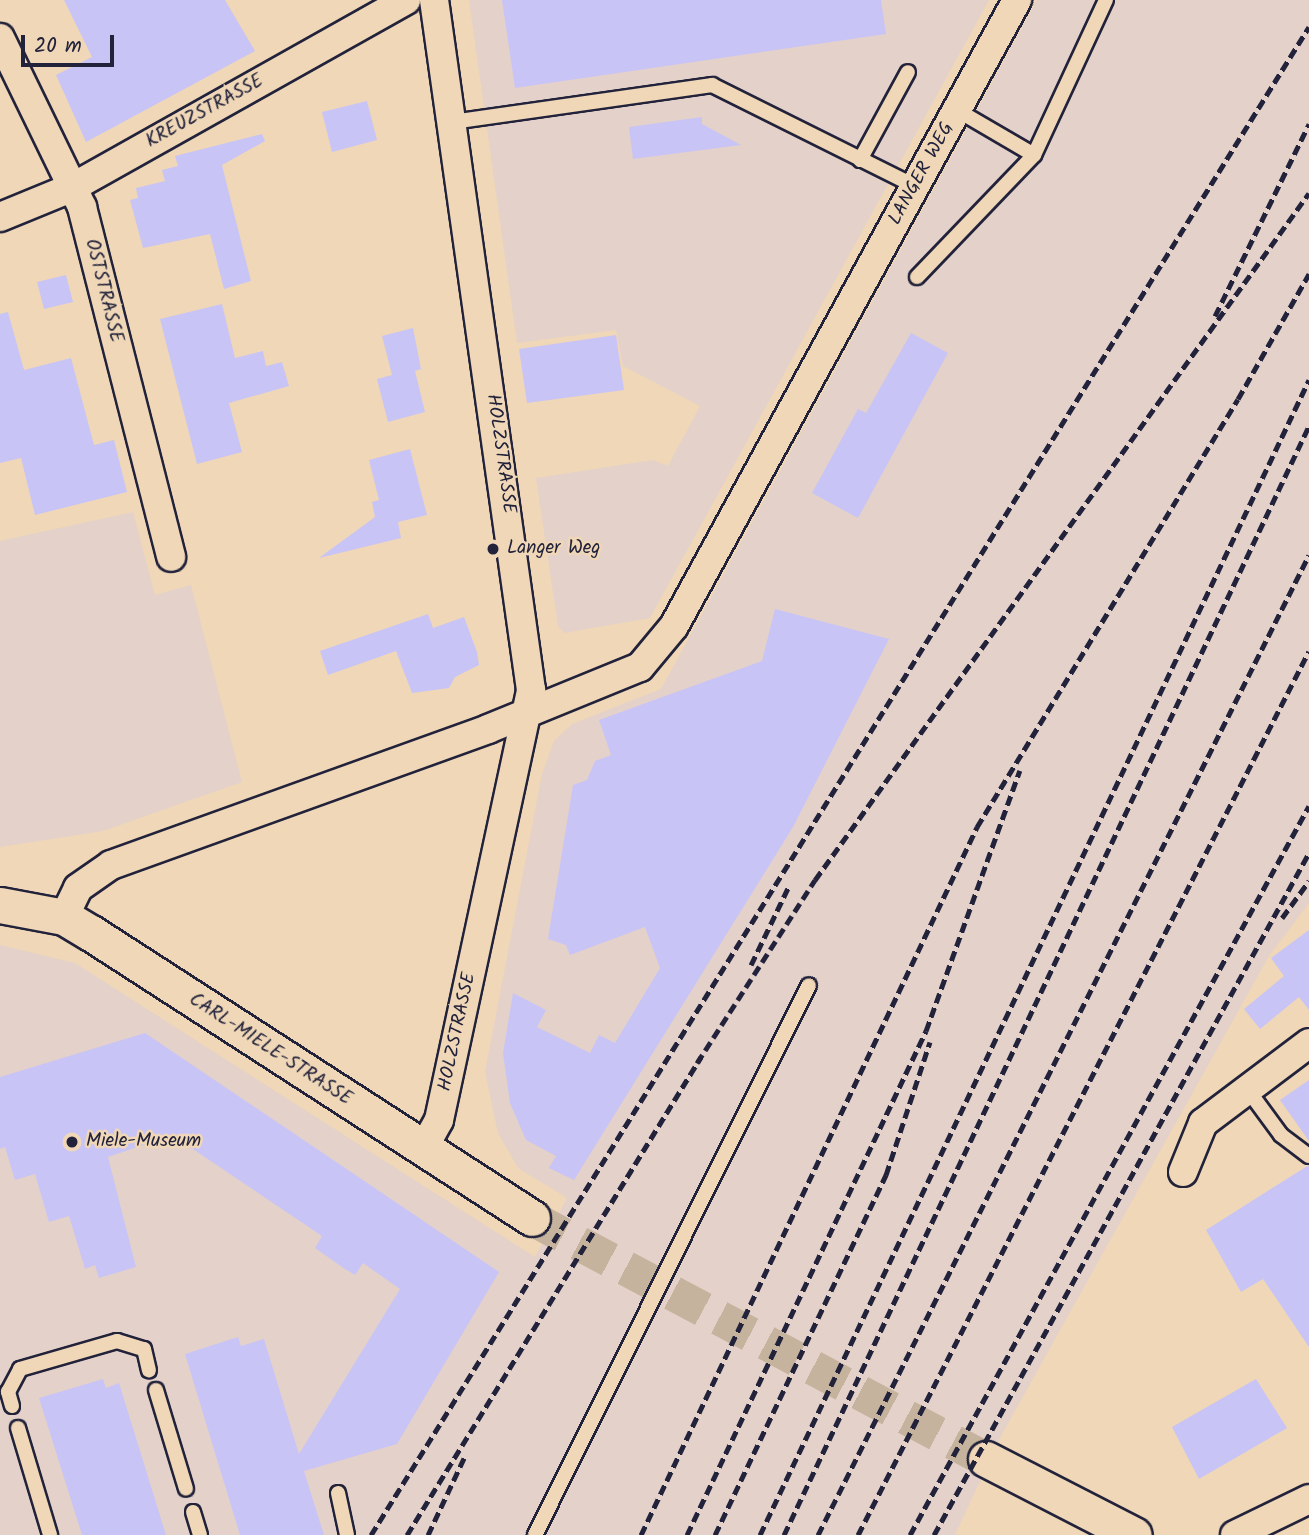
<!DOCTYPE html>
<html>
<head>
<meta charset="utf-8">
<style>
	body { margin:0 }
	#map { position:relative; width:1309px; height:1535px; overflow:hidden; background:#efd7b7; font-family:Kalam,sans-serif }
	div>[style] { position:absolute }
	.built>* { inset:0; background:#e4d1ca }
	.building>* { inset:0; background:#c9c4f6 }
	.tertiary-tunnel>* { height:35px; margin-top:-17.5px; transform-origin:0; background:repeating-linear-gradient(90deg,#c6b39e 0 35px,transparent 0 53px) }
	.roads { filter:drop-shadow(2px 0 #22223b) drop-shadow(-2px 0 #22223b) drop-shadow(0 2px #22223b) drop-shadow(0 -2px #22223b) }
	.service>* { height:14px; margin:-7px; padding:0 7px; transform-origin:7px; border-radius:7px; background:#efd7b7 }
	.minor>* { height:28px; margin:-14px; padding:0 14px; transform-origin:14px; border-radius:14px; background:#efd7b7 }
	.tertiary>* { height:35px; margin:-17.5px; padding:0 17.5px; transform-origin:17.5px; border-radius:17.5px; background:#efd7b7 }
	.rail>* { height:5px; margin-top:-2.5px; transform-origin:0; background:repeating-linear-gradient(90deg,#22223b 0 10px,transparent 0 15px) }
	.dots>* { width:19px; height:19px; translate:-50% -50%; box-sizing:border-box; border:4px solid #efd7b7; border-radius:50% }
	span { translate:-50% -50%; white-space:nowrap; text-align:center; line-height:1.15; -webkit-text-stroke:5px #efd7b7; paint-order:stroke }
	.street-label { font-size:19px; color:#22223b }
	.poi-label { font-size:19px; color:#22223b }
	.left { translate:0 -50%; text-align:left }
	.scale { position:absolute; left:21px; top:35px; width:93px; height:32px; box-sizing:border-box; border:4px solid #22223b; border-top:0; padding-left:9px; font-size:21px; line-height:24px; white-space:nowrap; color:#22223b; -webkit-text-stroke:5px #efd7b7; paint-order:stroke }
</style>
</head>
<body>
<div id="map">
	<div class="built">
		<i style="clip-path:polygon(469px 0,989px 0,650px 618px,564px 633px,558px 626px,536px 478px,653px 460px,668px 466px,700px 406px,623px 366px,616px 330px,517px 343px)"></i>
		<i style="clip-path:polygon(1037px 0,1309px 0,1309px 903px,1269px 956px,1002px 1434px,955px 1535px,0 1535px,0 945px,75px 963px,535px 1257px,567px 1198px,518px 1168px,498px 1133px,485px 1072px,542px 774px,554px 741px,572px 724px,661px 689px)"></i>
		<i style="clip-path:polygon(133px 512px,155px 595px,191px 585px,242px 782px,103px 831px,0 847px,0 541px)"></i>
	</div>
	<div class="building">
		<i style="clip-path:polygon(64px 0,225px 0,255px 51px,86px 142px,56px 75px,92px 57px)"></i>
		<i style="clip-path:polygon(502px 0,881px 0,886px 34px,515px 88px)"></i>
		<i style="clip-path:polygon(367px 101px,377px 140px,332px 152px,322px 112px)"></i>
		<i style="clip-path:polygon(702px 117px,702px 124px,741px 145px,633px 159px,629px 127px)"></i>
		<i style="clip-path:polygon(262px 134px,265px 141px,222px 165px,251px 281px,224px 289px,210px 234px,143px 248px,130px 200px,138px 198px,136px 188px,165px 181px,162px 170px,178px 166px,175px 156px)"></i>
		<i style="clip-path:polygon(66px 275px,73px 302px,44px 309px,37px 282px)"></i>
		<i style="clip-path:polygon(222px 304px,235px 358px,263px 351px,266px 366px,282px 362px,289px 386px,229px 403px,242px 452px,197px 464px,160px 319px)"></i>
		<i style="clip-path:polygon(8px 312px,24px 370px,71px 358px,94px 445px,114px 440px,127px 492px,35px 515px,21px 458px,0 463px,0 314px)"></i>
		<i style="clip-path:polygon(413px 328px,421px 369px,415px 371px,425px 412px,388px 422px,377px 379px,392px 375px,382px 336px)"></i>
		<i style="clip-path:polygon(911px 333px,948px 353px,858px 518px,812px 493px,858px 409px,866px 413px)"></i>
		<i style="clip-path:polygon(616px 335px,624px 390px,527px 403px,519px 349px)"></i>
		<i style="clip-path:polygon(410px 449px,427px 515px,398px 522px,401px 538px,319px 558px,375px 517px,372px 502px,379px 500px,369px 460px)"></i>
		<i style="clip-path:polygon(775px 609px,889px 639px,793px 827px,574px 1180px,549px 1168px,556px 1156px,526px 1140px,510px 1103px,503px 1053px,513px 993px,546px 1010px,537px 1027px,590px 1053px,599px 1035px,615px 1043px,660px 968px,645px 927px,570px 955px,566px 945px,548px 939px,573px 785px,587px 780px,595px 761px,611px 755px,599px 720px,762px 661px)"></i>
		<i style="clip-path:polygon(428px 614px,433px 628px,464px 617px,477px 652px,479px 665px,455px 677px,449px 688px,412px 693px,396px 651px,328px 675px,320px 651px)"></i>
		<i style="clip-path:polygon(1309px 930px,1309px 1010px,1299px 997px,1260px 1029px,1244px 1009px,1284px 976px,1271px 958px)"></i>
		<i style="clip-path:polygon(145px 1033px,499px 1272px,397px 1444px,304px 1471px,324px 1535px,240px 1535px,185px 1354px,238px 1337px,241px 1346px,264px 1339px,299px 1454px,400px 1289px,363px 1263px,355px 1275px,345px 1269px,315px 1248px,322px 1236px,172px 1135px,108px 1157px,136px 1267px,99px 1278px,95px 1265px,85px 1269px,69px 1216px,49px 1222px,35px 1174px,15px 1180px,5px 1147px,0 1149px,0 1077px)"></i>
		<i style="clip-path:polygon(1309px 1080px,1309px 1141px,1280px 1100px)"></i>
		<i style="clip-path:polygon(1309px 1165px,1309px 1347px,1263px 1279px,1241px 1292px,1206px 1230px)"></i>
		<i style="clip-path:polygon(103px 1379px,106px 1388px,119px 1383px,166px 1535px,82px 1535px,39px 1398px)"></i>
		<i style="clip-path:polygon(1256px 1379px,1287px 1428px,1199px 1479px,1172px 1427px)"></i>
	</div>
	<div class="tertiary-tunnel">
		<i style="left:532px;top:1218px;width:514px;rotate:27.96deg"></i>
	</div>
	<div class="roads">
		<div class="service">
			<i style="left:957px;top:110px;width:89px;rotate:30.3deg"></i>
			<i style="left:1034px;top:155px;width:171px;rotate:-65.1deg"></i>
			<i style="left:452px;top:122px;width:263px;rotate:-8.1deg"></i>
			<i style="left:712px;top:85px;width:227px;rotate:26.5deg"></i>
			<i style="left:860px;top:160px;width:100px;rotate:-61.4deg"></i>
			<i style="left:917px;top:277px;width:169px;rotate:-46.2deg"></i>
			<i style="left:1248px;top:1090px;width:56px;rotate:53.7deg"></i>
			<i style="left:1281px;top:1135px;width:35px;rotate:37deg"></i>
			<i style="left:156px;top:1390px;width:103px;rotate:73.1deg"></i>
			<i style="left:12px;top:1406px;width:15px;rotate:-106deg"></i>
			<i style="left:8px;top:1392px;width:26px;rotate:-62deg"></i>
			<i style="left:20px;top:1369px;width:101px;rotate:-16.1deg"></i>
			<i style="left:117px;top:1341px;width:28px;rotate:17deg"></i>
			<i style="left:144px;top:1349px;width:22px;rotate:77deg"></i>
			<i style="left:18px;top:1428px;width:112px;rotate:73.3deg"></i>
			<i style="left:338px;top:1493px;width:43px;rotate:77.9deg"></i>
			<i style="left:193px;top:1512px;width:24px;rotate:73deg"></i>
			<i style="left:535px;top:1535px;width:614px;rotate:-63.52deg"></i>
		</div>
		<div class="minor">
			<i style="left:0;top:38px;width:188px;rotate:64.1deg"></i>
			<i style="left:82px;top:207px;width:361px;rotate:75.7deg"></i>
			<i style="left:0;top:217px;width:79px;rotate:-22.3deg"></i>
			<i style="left:73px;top:187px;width:382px;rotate:-29.3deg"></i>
			<i style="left:64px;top:917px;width:32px;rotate:-64deg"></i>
			<i style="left:78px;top:888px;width:40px;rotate:-34.9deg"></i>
			<i style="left:111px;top:865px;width:401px;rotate:-19.8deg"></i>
			<i style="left:488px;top:729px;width:164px;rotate:-22.2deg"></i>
			<i style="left:640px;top:667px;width:53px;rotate:-50.3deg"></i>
			<i style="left:674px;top:626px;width:714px;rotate:-61.28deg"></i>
			<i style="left:423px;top:1149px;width:33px;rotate:-61deg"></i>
			<i style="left:439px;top:1120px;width:440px;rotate:-77.9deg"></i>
			<i style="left:531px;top:690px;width:697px;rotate:-98deg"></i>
			<i style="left:1183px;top:1172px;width:53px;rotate:-67.8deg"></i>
			<i style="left:1203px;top:1123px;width:133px;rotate:-37deg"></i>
			<i style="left:1235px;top:1535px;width:82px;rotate:-25.9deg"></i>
		</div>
		<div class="tertiary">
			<i style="left:0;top:905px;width:65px;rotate:10.6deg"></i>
			<i style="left:64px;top:917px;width:31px;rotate:31deg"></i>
			<i style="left:91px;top:933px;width:525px;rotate:32.87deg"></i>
			<i style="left:986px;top:1459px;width:166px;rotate:27.2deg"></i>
		</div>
	</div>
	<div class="rail">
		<i style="left:1215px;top:316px;width:214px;rotate:-63.9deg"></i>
		<i style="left:1282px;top:918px;width:46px;rotate:-53.9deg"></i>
		<i style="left:751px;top:965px;width:88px;rotate:-64.3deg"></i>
		<i style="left:697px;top:1063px;width:218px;rotate:-57.2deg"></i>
		<i style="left:815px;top:880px;width:846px;rotate:-54.28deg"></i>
		<i style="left:371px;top:1535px;width:1776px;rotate:-58.12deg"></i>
		<i style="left:407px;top:1535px;width:561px;rotate:-58.41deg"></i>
		<i style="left:428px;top:1535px;width:87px;rotate:-64.9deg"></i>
		<i style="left:641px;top:1535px;width:784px;rotate:-64.61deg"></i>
		<i style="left:977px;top:827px;width:501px;rotate:-58.62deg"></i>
		<i style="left:1238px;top:399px;width:144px;rotate:-60.4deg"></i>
		<i style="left:687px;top:1535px;width:558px;rotate:-64.63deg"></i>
		<i style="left:926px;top:1031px;width:277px;rotate:-70.2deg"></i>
		<i style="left:715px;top:1535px;width:399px;rotate:-64.6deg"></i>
		<i style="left:886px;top:1175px;width:140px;rotate:-71.7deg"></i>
		<i style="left:760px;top:1535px;width:1279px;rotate:-64.58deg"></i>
		<i style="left:784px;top:1535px;width:1227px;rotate:-64.67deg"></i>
		<i style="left:818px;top:1535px;width:1096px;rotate:-63.39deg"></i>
		<i style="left:858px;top:1535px;width:992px;rotate:-62.97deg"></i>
		<i style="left:910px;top:1535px;width:831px;rotate:-61.31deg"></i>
		<i style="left:934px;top:1535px;width:778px;rotate:-61.2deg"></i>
	</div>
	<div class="dots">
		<i style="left:493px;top:549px;background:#22223b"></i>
		<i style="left:72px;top:1142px;background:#22223b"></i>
	</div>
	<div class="street-label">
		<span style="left:205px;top:112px;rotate:-29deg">KREUZSTRASSE</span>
		<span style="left:922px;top:174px;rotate:-61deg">LANGER WEG</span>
		<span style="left:103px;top:291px;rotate:76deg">OSTSTRASSE</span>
		<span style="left:500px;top:454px;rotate:82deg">HOLZSTRASSE</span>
		<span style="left:458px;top:1032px;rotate:-78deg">HOLZSTRASSE</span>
		<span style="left:270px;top:1050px;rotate:33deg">CARL-MIELE-STRASSE</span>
	</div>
	<div class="poi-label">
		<span class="left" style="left:507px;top:549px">Langer Weg</span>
		<span class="left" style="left:86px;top:1142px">Miele-Museum</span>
	</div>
	<div class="scale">20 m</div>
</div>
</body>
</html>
